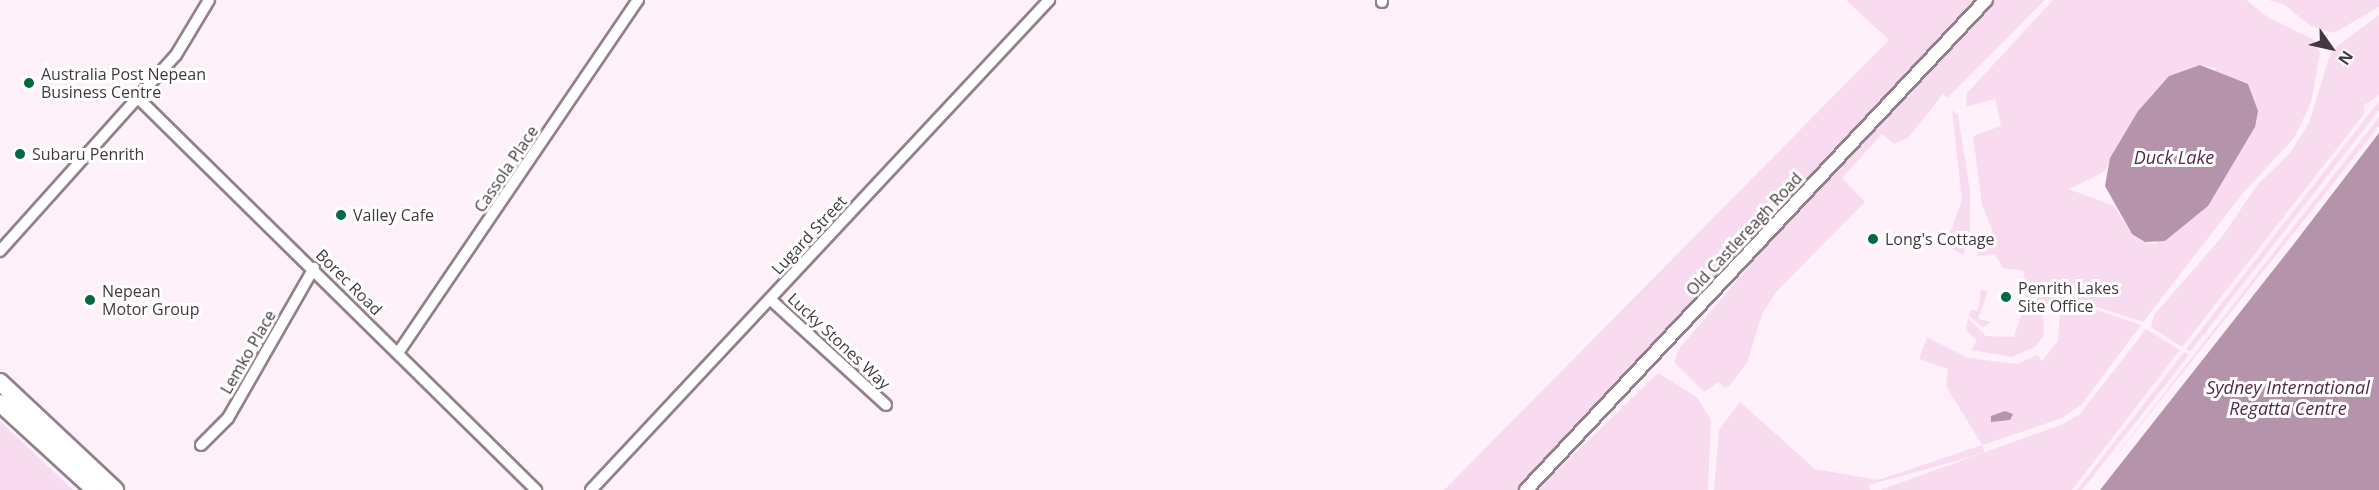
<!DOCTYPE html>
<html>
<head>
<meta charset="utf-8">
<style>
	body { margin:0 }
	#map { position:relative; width:2379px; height:490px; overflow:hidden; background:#fff1fa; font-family:"Open Sans",sans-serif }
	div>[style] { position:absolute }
	.green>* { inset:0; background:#f9dbef }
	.water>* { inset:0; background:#b594ab }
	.roads { filter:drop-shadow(2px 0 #94808d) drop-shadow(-2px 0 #94808d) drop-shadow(0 2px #94808d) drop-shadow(0 -2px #94808d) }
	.minor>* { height:10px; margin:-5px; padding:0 5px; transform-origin:5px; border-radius:5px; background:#fff }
	.tertiary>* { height:12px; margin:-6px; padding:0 6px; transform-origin:6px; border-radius:6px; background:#fff }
	.primary>* { height:16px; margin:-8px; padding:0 8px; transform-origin:8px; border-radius:8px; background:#fff }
	.dots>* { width:16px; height:16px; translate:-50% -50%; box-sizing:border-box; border:3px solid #fff; border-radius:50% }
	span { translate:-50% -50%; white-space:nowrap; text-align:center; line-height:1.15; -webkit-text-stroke:6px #fff; paint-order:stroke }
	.poi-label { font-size:16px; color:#42393f }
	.left { translate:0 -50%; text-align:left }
	.street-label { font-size:16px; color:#42393f }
	.water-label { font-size:18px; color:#542949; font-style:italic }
	.north { position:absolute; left:2301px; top:18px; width:60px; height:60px; -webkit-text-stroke:4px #fff; paint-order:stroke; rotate:124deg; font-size:16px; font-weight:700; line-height:24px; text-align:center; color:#42393f }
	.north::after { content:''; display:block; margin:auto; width:21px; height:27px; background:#42393f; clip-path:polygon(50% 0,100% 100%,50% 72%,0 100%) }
</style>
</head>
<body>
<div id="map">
	<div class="green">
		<i style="clip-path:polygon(1846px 0,1976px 0,1518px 490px,1444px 490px,1889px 40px)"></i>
		<i style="clip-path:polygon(1996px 0,2045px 0,1947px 98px,1943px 94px,1908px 138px,1894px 144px,1882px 134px,1842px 178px,1865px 202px,1776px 292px,1762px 314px,1747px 363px,1730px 385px,1725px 388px,1718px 382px,1704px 392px,1674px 362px,1679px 349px,1784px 225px)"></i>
		<i style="clip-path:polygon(evenodd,2053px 0,2246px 0,2269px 18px,2313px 39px,2320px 53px,2311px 103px,2294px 138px,2243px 193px,2143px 322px,2097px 307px,2061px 308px,2054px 299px,2044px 306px,2025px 303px,2024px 271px,2003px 268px,1995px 255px,1977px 256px,1980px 245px,1989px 246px,1992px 229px,1982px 205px,1973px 136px,2001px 126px,1995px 99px,1966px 107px,1967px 93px,2053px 0,2200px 65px,2216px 68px,2156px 244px,2145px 242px,2132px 234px,2114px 206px,2069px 189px,2104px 172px,2138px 111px,2169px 76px,2200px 65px)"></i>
		<i style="clip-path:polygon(2268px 0,2379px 0,2379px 7px,2334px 33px,2311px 26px,2283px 4px)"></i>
		<i style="clip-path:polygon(2379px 15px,2379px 95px,2364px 105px,2364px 114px,2182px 347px,2151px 327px,2154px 315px,2221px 238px,2258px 184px,2290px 153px,2309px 123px,2331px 51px)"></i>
		<i style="clip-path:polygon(2379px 101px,2379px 110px,2190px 352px,2186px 349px)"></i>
		<i style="clip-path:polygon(1952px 110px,1958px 115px,1970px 191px,1970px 231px,1963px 256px,1946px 244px,1962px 200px)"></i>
		<i style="clip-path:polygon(2379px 117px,2379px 126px,2089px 490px)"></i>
		<i style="clip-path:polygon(1981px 290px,1988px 291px,1978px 319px,1992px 322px,1983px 327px,1969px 316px,1970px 310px,1978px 311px)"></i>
		<i style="clip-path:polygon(2024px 306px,2040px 309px,2043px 318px,2044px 335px,2035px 347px,2012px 357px,1971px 350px,1977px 341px,1966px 330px,1968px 318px,1986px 336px,2014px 337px)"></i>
		<i style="clip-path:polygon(2097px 310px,2141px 325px,2081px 405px,2062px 418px,1983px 445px,1984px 452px,1970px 457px,1869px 485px,1870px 490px,1714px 490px,1719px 430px,1740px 402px,1815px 469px,1878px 480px,1982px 445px,1946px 386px,1948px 369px,1919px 359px,1927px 337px,1968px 358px,2017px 364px,2037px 355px,2042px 361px,2058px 341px,2060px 312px)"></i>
		<i style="clip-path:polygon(2146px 329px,2180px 350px,2072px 490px,1880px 490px,2063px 424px,2080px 414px)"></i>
		<i style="clip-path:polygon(2184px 352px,2189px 355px,2082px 490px,2077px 490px)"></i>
		<i style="clip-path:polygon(1658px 373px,1698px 398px,1711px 420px,1708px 490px,1537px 490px)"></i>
		<i style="clip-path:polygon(0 421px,73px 490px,0 490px)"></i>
	</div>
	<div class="water">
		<i style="clip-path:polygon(2200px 65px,2248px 84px,2258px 111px,2255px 127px,2208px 206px,2165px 241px,2145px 242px,2132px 234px,2105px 186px,2110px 158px,2138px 111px,2169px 76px)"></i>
		<i style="clip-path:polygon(2379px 133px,2379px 490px,2100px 490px,2293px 245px)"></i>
		<i style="clip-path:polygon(2005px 411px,2013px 414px,2010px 420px,1991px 422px,1991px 416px)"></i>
	</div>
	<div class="roads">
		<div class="minor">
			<i style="left:1382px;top:2px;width:2px;rotate:-90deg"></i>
			<i style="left:138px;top:98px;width:559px;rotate:44.56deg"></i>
			<i style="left:0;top:251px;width:263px;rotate:-48.1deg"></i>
			<i style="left:176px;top:55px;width:64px;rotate:-59deg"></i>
			<i style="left:770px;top:299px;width:157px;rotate:42.4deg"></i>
			<i style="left:398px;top:353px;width:427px;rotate:-55.8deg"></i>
			<i style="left:201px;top:445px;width:38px;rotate:-45deg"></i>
			<i style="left:228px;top:418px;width:173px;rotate:-60.2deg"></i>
			<i style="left:591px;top:490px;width:671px;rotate:-46.93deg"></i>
		</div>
		<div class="tertiary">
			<i style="left:1526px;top:490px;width:672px;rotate:-46.81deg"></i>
		</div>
		<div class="primary">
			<i style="left:0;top:382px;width:158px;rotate:43.2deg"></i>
			<i style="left:0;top:403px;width:129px;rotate:42.5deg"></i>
		</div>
	</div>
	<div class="dots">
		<i style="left:29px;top:83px;background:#016a41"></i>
		<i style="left:20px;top:154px;background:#016a41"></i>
		<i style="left:341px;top:215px;background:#016a41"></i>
		<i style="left:1873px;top:239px;background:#016a41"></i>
		<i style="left:2006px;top:297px;background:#016a41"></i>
		<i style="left:90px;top:300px;background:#016a41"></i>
	</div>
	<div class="poi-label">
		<span class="left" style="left:41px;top:83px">Australia Post Nepean<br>Business Centre</span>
		<span class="left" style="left:32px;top:154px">Subaru Penrith</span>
		<span class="left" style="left:353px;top:215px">Valley Cafe</span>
		<span class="left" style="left:1885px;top:239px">Long's Cottage</span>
		<span class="left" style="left:2018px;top:297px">Penrith Lakes<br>Site Office</span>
		<span class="left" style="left:102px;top:300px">Nepean<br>Motor Group</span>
	</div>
	<div class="street-label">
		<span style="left:506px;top:169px;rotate:-56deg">Cassola Place</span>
		<span style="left:1744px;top:234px;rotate:-47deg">Old Castlereagh Road</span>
		<span style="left:809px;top:235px;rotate:-47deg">Lugard Street</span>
		<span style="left:349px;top:282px;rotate:45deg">Borec Road</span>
		<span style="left:839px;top:341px;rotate:43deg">Lucky Stones Way</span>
		<span style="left:248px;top:352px;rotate:-60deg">Lemko Place</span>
	</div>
	<div class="water-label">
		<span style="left:2174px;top:157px">Duck Lake</span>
		<span style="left:2288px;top:398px">Sydney International<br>Regatta Centre</span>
	</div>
	<div class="north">N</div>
</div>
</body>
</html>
